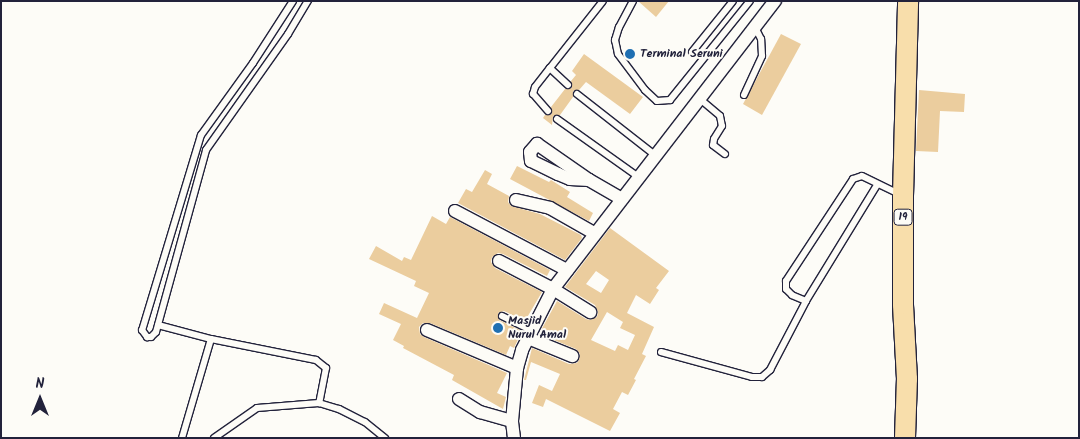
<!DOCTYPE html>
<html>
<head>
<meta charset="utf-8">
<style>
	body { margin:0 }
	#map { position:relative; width:1080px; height:439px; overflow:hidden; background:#fdfcf7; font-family:Kalam,sans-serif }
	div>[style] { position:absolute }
	.building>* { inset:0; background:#ebcd9e }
	.roads { filter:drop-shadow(1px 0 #22223b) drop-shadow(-1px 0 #22223b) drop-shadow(0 1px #22223b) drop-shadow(0 -1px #22223b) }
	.service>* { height:6px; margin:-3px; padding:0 3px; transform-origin:3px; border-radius:3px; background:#fdfcf7 }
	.minor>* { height:12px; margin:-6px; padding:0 6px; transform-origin:6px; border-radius:6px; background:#fdfcf7 }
	.trunk>* { height:20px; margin:-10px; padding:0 10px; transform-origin:10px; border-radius:10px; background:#f8deab }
	.dots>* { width:14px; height:14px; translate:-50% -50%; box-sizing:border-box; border:2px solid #fdfcf7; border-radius:50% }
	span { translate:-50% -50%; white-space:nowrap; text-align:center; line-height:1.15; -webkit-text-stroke:4px #fdfcf7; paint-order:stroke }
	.shield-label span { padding:1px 4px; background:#fdfcf7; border:1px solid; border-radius:4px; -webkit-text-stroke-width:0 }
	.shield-label { font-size:11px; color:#22223b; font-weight:700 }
	.poi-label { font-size:12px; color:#22223b; font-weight:700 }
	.left { translate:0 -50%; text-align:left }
	.frame { position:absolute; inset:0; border:2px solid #22223b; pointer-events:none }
	.north { position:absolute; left:15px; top:374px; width:50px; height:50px; -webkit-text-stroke:4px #fdfcf7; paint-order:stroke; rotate:0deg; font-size:14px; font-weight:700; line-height:20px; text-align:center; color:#22223b }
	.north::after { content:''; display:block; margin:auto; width:18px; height:22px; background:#22223b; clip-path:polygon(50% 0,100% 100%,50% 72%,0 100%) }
</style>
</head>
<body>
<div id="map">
	<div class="building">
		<i style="clip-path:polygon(638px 1px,669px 1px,656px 17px)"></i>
		<i style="clip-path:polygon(781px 34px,801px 44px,762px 115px,743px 104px)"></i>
		<i style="clip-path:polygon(584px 54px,643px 97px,630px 114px,586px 82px,579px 90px,573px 91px,573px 97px,560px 115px,553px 116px,552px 125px,543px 118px,545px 115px,552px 114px,551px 107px,565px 89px,572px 88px,571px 81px,576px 75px,572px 71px)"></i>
		<i style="clip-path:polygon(919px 90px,965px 94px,964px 112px,940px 111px,938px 152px,916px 151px)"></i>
		<i style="clip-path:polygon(517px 166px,549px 182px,551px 180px,570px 192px,567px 197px,593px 213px,589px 221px,510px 179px)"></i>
		<i style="clip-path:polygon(485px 170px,492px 174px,487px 184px,509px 196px,508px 202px,511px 206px,540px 214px,581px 235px,582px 238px,565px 260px,458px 203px,466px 189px,472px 192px)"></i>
		<i style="clip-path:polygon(432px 216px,446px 224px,450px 217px,550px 270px,547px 276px,503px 254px,498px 253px,492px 257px,491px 262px,495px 268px,542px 292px,525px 321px,504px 311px,498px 313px,499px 320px,522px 331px,514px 348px,510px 346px,506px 355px,430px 323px,423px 323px,419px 327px,420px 334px,424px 337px,507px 373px,497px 393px,506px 397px,503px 409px,452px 380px,454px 375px,403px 348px,404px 346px,393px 340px,401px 324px,379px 314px,384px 303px,417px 318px,429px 293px,414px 286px,416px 281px,369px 259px,376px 246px,402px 261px,404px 257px,411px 260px)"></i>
		<i style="clip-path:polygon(evenodd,610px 228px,669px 271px,656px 288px,659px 290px,650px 304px,636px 295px,627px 313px,654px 327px,642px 354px,646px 356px,634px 379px,636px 380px,628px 395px,622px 392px,613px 409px,620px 413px,610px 431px,546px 399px,543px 407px,532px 403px,539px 385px,552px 391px,560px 374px,531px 362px,526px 380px,524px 380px,532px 348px,569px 364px,577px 363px,579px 360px,580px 354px,576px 349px,539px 334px,557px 301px,586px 319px,590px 320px,597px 317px,598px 312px,595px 305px,565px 287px,610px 228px,596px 271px,609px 280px,601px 293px,586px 284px,596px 271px,610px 228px,607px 312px,623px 322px,620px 328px,635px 335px,628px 350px,618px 345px,615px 351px,591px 340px,607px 312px)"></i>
	</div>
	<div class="roads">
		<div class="service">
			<i style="left:293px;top:1px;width:74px;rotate:122.8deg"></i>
			<i style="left:253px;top:63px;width:89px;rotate:125.8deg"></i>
			<i style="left:201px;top:135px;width:204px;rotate:106.8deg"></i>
			<i style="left:142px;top:330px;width:9px;rotate:54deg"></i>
			<i style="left:147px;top:337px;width:4px"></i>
			<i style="left:151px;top:337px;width:7px;rotate:-45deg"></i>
			<i style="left:156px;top:332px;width:189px;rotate:-74.6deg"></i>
			<i style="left:206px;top:150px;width:142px;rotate:-54.7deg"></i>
			<i style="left:288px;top:34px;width:39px;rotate:-59deg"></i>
			<i style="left:633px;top:1px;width:30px;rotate:118deg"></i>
			<i style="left:619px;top:27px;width:14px;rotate:107deg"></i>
			<i style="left:615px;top:40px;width:14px;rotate:78deg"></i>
			<i style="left:618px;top:54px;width:45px;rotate:53.1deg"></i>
			<i style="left:645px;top:90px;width:16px;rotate:43deg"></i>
			<i style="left:657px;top:101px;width:13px;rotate:-4deg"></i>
			<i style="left:670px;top:100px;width:127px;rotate:-51.1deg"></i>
			<i style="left:692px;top:52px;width:65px;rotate:-51.2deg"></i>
			<i style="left:568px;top:85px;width:25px;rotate:-137deg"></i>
			<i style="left:550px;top:68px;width:85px;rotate:-51.7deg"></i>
			<i style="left:577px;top:94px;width:100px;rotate:38.1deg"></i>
			<i style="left:744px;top:95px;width:43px;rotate:-65.2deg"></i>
			<i style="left:762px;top:56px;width:17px;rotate:-93deg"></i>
			<i style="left:761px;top:39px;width:13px;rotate:-117deg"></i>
			<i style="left:700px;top:99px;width:26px;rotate:40deg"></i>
			<i style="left:720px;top:116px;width:10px;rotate:79deg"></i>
			<i style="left:722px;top:126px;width:15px;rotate:122deg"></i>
			<i style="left:714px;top:139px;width:6px;rotate:99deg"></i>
			<i style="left:713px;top:145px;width:15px;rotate:37deg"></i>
			<i style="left:548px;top:111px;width:23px;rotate:-131deg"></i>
			<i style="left:533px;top:94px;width:7px;rotate:-74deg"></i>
			<i style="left:535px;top:87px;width:24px;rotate:-52deg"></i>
			<i style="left:557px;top:119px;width:102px;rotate:35.4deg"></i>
			<i style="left:877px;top:185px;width:136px;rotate:121.5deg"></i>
			<i style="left:806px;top:301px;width:15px;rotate:-157deg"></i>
			<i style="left:792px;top:295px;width:8px;rotate:-135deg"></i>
			<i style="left:786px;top:289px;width:8px;rotate:-90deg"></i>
			<i style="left:786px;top:281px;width:122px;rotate:-56.7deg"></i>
			<i style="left:853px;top:179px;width:9px;rotate:-18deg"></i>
			<i style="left:862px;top:176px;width:41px;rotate:25.9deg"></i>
			<i style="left:502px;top:316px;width:32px;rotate:26deg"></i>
			<i style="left:158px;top:325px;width:55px;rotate:14.8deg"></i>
			<i style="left:211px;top:339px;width:107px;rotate:11.3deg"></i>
			<i style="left:316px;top:360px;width:13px;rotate:39deg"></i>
			<i style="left:326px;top:368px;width:36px;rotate:101deg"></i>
			<i style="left:319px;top:403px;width:21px;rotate:17deg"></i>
			<i style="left:339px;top:409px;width:29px;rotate:27deg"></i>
			<i style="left:365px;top:422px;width:26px;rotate:39deg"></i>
			<i style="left:661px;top:352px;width:94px;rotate:15.4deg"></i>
			<i style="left:752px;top:377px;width:10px"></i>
			<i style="left:762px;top:377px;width:11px;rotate:-41deg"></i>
			<i style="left:770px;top:370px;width:78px;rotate:-62.4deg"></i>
			<i style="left:182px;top:438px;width:103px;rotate:-73.7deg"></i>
			<i style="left:214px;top:438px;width:52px;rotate:-34.9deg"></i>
			<i style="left:257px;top:408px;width:62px;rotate:-4.6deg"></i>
		</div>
		<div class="minor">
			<i style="left:589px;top:180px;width:19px;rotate:-177deg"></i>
			<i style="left:570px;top:179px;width:13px;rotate:-157deg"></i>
			<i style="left:558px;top:174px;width:30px;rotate:-154deg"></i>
			<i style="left:531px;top:161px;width:9px;rotate:-96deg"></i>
			<i style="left:530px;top:152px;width:11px;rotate:-49deg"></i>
			<i style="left:537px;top:144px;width:63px;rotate:34.7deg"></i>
			<i style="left:589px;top:180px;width:38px;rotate:30deg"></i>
			<i style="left:516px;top:200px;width:35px;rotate:13deg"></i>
			<i style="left:550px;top:208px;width:51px;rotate:29.6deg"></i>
			<i style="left:455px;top:211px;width:127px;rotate:27.8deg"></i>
			<i style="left:499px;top:261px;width:61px;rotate:27.4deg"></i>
			<i style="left:553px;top:289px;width:44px;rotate:31.9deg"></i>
			<i style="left:427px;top:330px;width:98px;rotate:22.9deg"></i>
			<i style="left:528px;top:338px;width:48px;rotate:22.2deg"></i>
			<i style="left:459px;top:399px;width:25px;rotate:32deg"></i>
			<i style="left:480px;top:412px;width:33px;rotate:16deg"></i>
			<i style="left:514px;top:438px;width:17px;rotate:-97deg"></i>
			<i style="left:512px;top:421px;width:53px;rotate:-84.6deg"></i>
			<i style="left:517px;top:368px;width:19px;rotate:-74deg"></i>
			<i style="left:522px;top:350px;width:68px;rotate:-63.1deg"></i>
			<i style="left:553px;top:289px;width:364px;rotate:-52.4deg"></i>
		</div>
		<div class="trunk">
			<i style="left:905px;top:438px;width:59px;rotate:-88.1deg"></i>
			<i style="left:907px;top:379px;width:75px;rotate:-93.1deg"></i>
			<i style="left:903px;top:304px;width:108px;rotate:-90deg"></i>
			<i style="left:903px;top:196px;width:195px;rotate:-88.5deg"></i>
		</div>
	</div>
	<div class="dots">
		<i style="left:630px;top:54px;background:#1f6fb2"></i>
		<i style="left:498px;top:328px;background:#1f6fb2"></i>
	</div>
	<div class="shield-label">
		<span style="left:903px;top:217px">19</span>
	</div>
	<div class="poi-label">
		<span class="left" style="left:640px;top:54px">Terminal Seruni</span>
		<span class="left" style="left:508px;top:328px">Masjid<br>Nurul Amal</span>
	</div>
	<div class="frame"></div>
	<div class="north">N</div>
</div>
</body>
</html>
